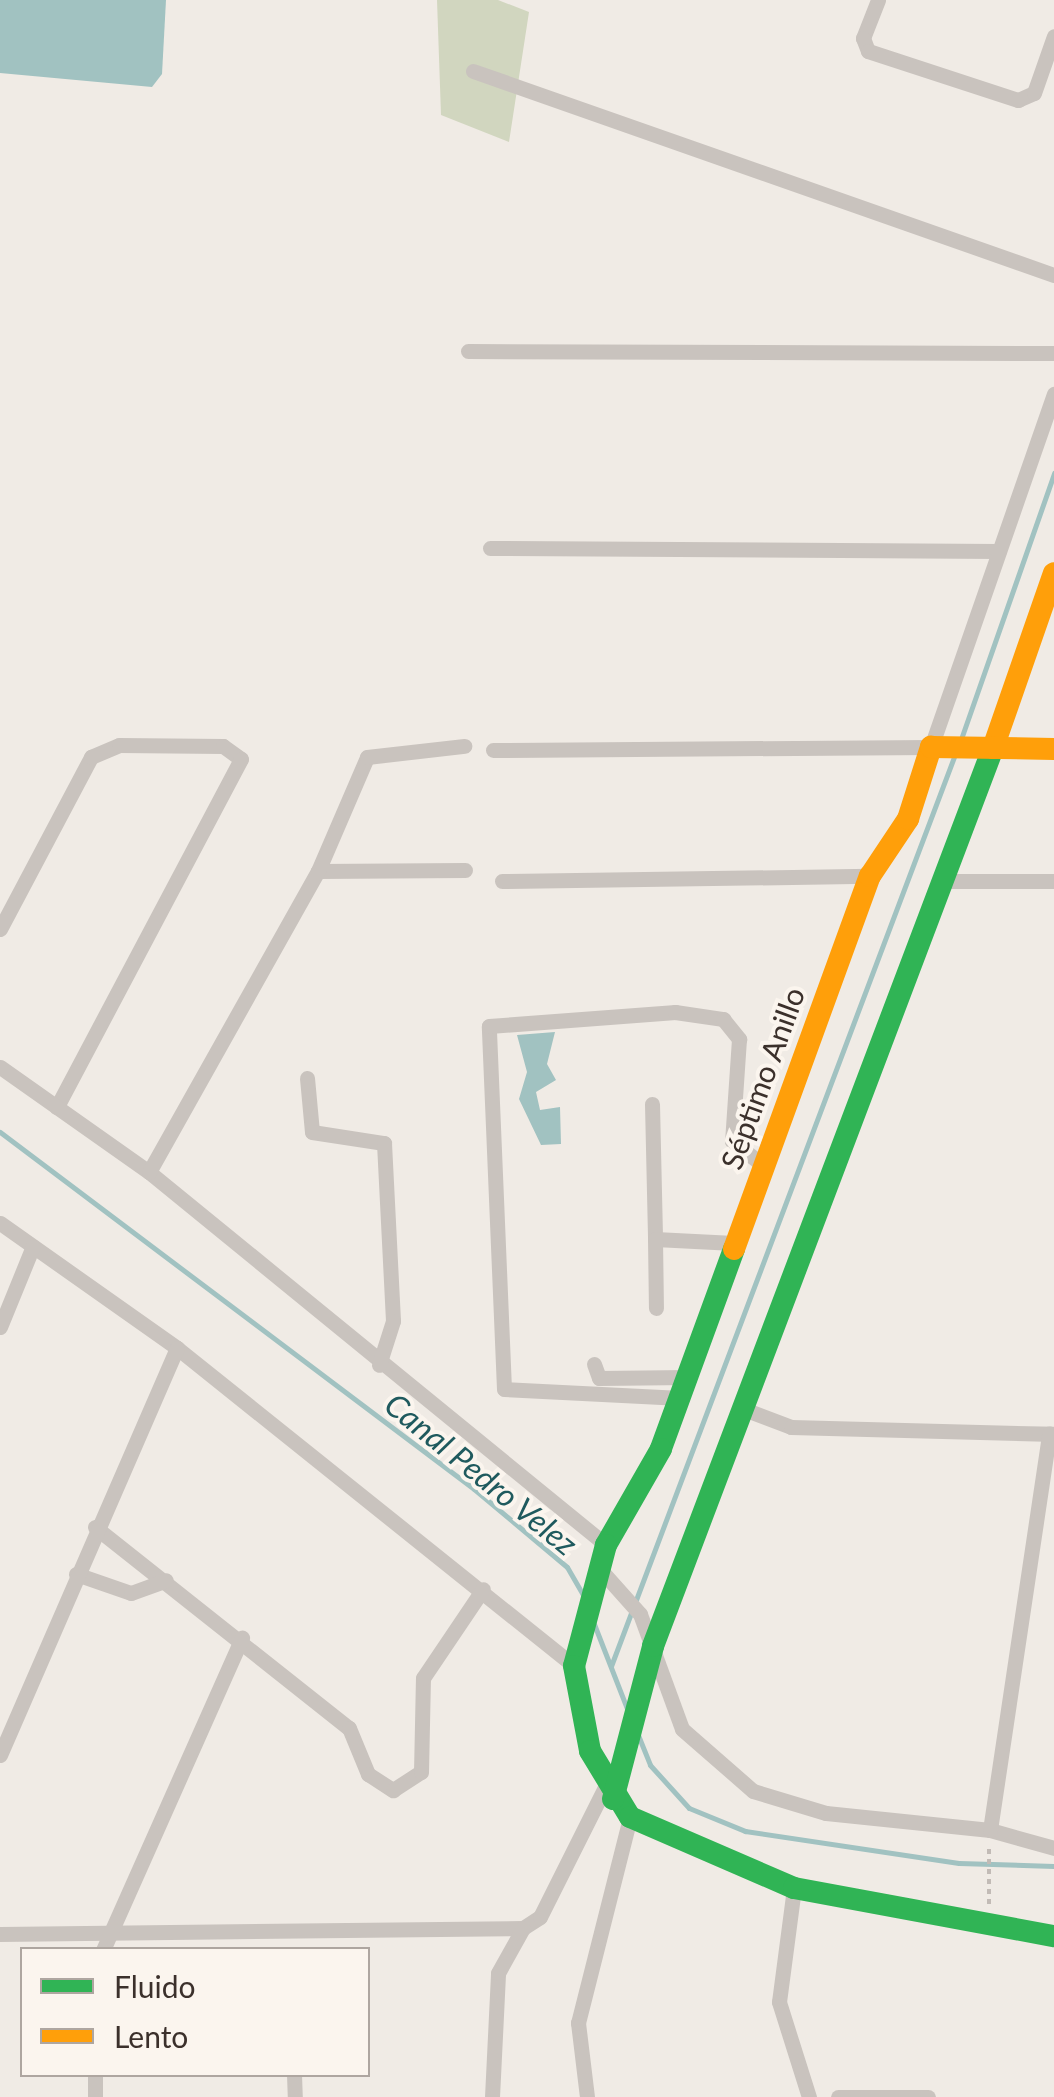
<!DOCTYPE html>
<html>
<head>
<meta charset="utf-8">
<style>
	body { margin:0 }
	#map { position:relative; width:1054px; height:2097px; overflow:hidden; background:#f0ebe5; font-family:Lato,sans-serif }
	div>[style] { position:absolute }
	.green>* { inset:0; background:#d1d6bf }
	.water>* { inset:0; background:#a1c2c1 }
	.stream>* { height:5px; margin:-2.5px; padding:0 2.5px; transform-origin:2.5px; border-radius:2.5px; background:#a1c2c1 }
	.path>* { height:4px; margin-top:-2px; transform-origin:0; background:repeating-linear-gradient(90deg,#c2bbb6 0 5px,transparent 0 10px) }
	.street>* { height:15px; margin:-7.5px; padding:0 7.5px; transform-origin:7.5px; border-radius:7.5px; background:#c9c3be }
	.fast>* { height:22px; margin:-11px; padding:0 11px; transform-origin:11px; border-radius:11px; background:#30b455 }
	.slow>* { height:22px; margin:-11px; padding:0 11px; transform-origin:11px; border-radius:11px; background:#ff9f0a }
	span { translate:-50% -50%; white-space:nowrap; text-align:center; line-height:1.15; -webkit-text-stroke:8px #fbf5ee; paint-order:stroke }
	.street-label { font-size:30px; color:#3b302b }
	.water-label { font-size:32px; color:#1f5a5e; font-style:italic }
	.legend { position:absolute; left:20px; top:1947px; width:350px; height:130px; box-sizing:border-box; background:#fbf5ee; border:2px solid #aea6a0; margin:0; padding:12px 18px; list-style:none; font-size:30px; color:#3b302b }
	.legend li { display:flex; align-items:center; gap:20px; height:50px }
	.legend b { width:50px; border:2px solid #aea6a0 }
</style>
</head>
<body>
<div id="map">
	<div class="green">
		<i style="clip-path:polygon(437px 0,498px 0,529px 12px,509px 142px,441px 115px)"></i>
	</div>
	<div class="water">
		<i style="clip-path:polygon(0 0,166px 0,162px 74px,152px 87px,0 73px)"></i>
		<i style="clip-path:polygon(555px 1032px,547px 1064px,556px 1080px,536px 1092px,540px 1110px,560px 1107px,561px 1144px,541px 1145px,519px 1099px,527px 1072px,517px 1035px)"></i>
	</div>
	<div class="stream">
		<i style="left:961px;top:739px;width:282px;rotate:-70.7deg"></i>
		<i style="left:0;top:1132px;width:593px;rotate:36.99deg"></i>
		<i style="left:474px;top:1489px;width:121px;rotate:40deg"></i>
		<i style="left:567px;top:1567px;width:32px;rotate:60deg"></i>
		<i style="left:594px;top:1624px;width:93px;rotate:68.7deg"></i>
		<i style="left:611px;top:1666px;width:975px;rotate:-69.33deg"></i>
		<i style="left:638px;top:1735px;width:32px;rotate:68deg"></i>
		<i style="left:650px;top:1765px;width:58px;rotate:47.8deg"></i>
		<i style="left:689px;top:1808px;width:61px;rotate:22.3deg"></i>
		<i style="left:745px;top:1831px;width:216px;rotate:8.5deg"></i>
		<i style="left:959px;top:1863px;width:95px;rotate:1.8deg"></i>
	</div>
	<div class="path">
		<i style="left:989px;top:1904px;width:55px;rotate:-90deg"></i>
	</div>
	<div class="street">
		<i style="left:878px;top:0;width:41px;rotate:111.5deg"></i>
		<i style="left:863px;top:38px;width:14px;rotate:69deg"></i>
		<i style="left:868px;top:51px;width:158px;rotate:18.1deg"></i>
		<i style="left:1018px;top:100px;width:17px;rotate:-24deg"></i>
		<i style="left:1034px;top:93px;width:60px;rotate:-70.7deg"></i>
		<i style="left:473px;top:71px;width:616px;rotate:19.35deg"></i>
		<i style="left:468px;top:351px;width:586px;rotate:0.2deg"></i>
		<i style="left:490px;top:548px;width:509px;rotate:0.34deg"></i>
		<i style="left:493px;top:750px;width:438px;rotate:-0.4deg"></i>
		<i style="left:931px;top:747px;width:374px;rotate:-70.8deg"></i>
		<i style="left:318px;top:871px;width:147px;rotate:-0.4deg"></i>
		<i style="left:502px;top:881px;width:368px;rotate:-0.8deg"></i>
		<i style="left:946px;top:881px;width:108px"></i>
		<i style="left:0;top:929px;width:195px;rotate:-62.1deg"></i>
		<i style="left:91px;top:757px;width:30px;rotate:-23deg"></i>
		<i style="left:119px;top:745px;width:104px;rotate:0.6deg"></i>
		<i style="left:223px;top:746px;width:22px;rotate:36deg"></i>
		<i style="left:241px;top:759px;width:394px;rotate:117.9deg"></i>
		<i style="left:0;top:1067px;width:182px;rotate:35.2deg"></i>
		<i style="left:149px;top:1172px;width:590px;rotate:39.22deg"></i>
		<i style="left:307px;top:1078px;width:54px;rotate:84.7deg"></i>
		<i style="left:312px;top:1132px;width:73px;rotate:8.7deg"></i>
		<i style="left:384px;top:1143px;width:178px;rotate:87.1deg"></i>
		<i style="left:393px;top:1321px;width:46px;rotate:107.7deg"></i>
		<i style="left:652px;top:1104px;width:135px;rotate:88.7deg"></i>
		<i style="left:655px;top:1239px;width:79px;rotate:2.9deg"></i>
		<i style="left:149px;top:1172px;width:345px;rotate:-60.7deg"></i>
		<i style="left:318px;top:871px;width:124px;rotate:-66.7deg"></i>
		<i style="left:367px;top:757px;width:98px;rotate:-6.5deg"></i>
		<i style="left:0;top:1223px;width:217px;rotate:35.2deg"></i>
		<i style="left:177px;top:1348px;width:509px;rotate:38.69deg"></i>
		<i style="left:655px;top:1239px;width:69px;rotate:89.2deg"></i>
		<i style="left:0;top:1327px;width:87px;rotate:-67.8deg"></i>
		<i style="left:594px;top:1364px;width:15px;rotate:70deg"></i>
		<i style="left:599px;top:1378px;width:89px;rotate:-0.6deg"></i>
		<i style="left:681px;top:1398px;width:177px;rotate:-177.1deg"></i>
		<i style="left:504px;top:1389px;width:363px;rotate:-92.4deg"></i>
		<i style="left:489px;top:1026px;width:187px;rotate:-4.3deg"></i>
		<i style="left:675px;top:1012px;width:49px;rotate:8.3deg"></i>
		<i style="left:723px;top:1019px;width:26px;rotate:51deg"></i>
		<i style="left:739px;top:1039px;width:102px;rotate:93.9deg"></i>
		<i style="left:732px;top:1141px;width:37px;rotate:38deg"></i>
		<i style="left:741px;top:1408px;width:53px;rotate:20.8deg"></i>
		<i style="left:791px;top:1427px;width:263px;rotate:1.5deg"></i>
		<i style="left:95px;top:1527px;width:324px;rotate:38.4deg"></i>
		<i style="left:349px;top:1728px;width:50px;rotate:67.6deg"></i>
		<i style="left:368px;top:1774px;width:30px;rotate:33deg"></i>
		<i style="left:393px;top:1790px;width:33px;rotate:-33deg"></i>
		<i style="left:421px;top:1772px;width:94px;rotate:-88.8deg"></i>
		<i style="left:423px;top:1678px;width:107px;rotate:-56deg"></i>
		<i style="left:598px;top:1567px;width:63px;rotate:48.2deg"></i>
		<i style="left:640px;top:1614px;width:122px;rotate:69.9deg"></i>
		<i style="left:682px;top:1729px;width:94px;rotate:41.1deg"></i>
		<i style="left:753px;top:1791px;width:76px;rotate:16.8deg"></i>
		<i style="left:826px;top:1813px;width:165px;rotate:5.9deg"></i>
		<i style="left:990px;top:1830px;width:66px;rotate:15.7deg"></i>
		<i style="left:76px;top:1574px;width:58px;rotate:19.1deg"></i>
		<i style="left:131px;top:1593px;width:37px;rotate:-20deg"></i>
		<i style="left:0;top:1755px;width:444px;rotate:-66.5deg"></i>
		<i style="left:990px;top:1830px;width:401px;rotate:-81.5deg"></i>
		<i style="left:794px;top:1888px;width:115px;rotate:97.5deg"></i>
		<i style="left:779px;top:2002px;width:100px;rotate:72.5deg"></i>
		<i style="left:0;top:1934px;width:523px;rotate:-0.66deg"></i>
		<i style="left:523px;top:1928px;width:20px;rotate:-33deg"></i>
		<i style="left:540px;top:1917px;width:145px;rotate:-63.4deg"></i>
		<i style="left:103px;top:1950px;width:342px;rotate:-66deg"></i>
		<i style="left:294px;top:2074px;width:23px;rotate:88deg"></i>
		<i style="left:95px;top:2097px;width:23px;rotate:-90deg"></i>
		<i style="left:492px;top:2097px;width:124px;rotate:-87.2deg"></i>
		<i style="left:498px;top:1973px;width:51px;rotate:-60.9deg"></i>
		<i style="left:587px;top:2097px;width:75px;rotate:-96.9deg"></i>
		<i style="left:578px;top:2023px;width:212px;rotate:-75.8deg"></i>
		<i style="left:838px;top:2097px;width:90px"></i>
	</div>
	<div class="fast">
		<i style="left:734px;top:1249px;width:213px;rotate:110.1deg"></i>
		<i style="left:661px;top:1449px;width:111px;rotate:119.8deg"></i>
		<i style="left:606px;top:1545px;width:125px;rotate:104.8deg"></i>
		<i style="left:574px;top:1666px;width:86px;rotate:79.3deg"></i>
		<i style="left:590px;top:1751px;width:77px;rotate:58.8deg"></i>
		<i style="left:630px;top:1817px;width:179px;rotate:23.4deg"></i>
		<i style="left:794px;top:1888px;width:264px;rotate:10.5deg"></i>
		<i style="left:613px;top:1799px;width:158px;rotate:-75.3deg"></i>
		<i style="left:653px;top:1646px;width:960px;rotate:-69.26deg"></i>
	</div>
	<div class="slow">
		<i style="left:993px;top:748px;width:185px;rotate:-70.8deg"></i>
		<i style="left:734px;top:1249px;width:397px;rotate:-70deg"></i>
		<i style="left:870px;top:876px;width:69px;rotate:-56.3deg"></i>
		<i style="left:908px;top:819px;width:76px;rotate:-72.3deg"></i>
		<i style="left:931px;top:747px;width:123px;rotate:0.9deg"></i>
	</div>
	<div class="street-label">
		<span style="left:762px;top:1078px;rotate:-70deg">Séptimo Anillo</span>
	</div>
	<div class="water-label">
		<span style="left:481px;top:1474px;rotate:39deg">Canal Pedro Velez</span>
	</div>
	<ul class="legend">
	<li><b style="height:12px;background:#30b455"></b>Fluido</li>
	<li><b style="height:12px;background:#ff9f0a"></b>Lento</li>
	</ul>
</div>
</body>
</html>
